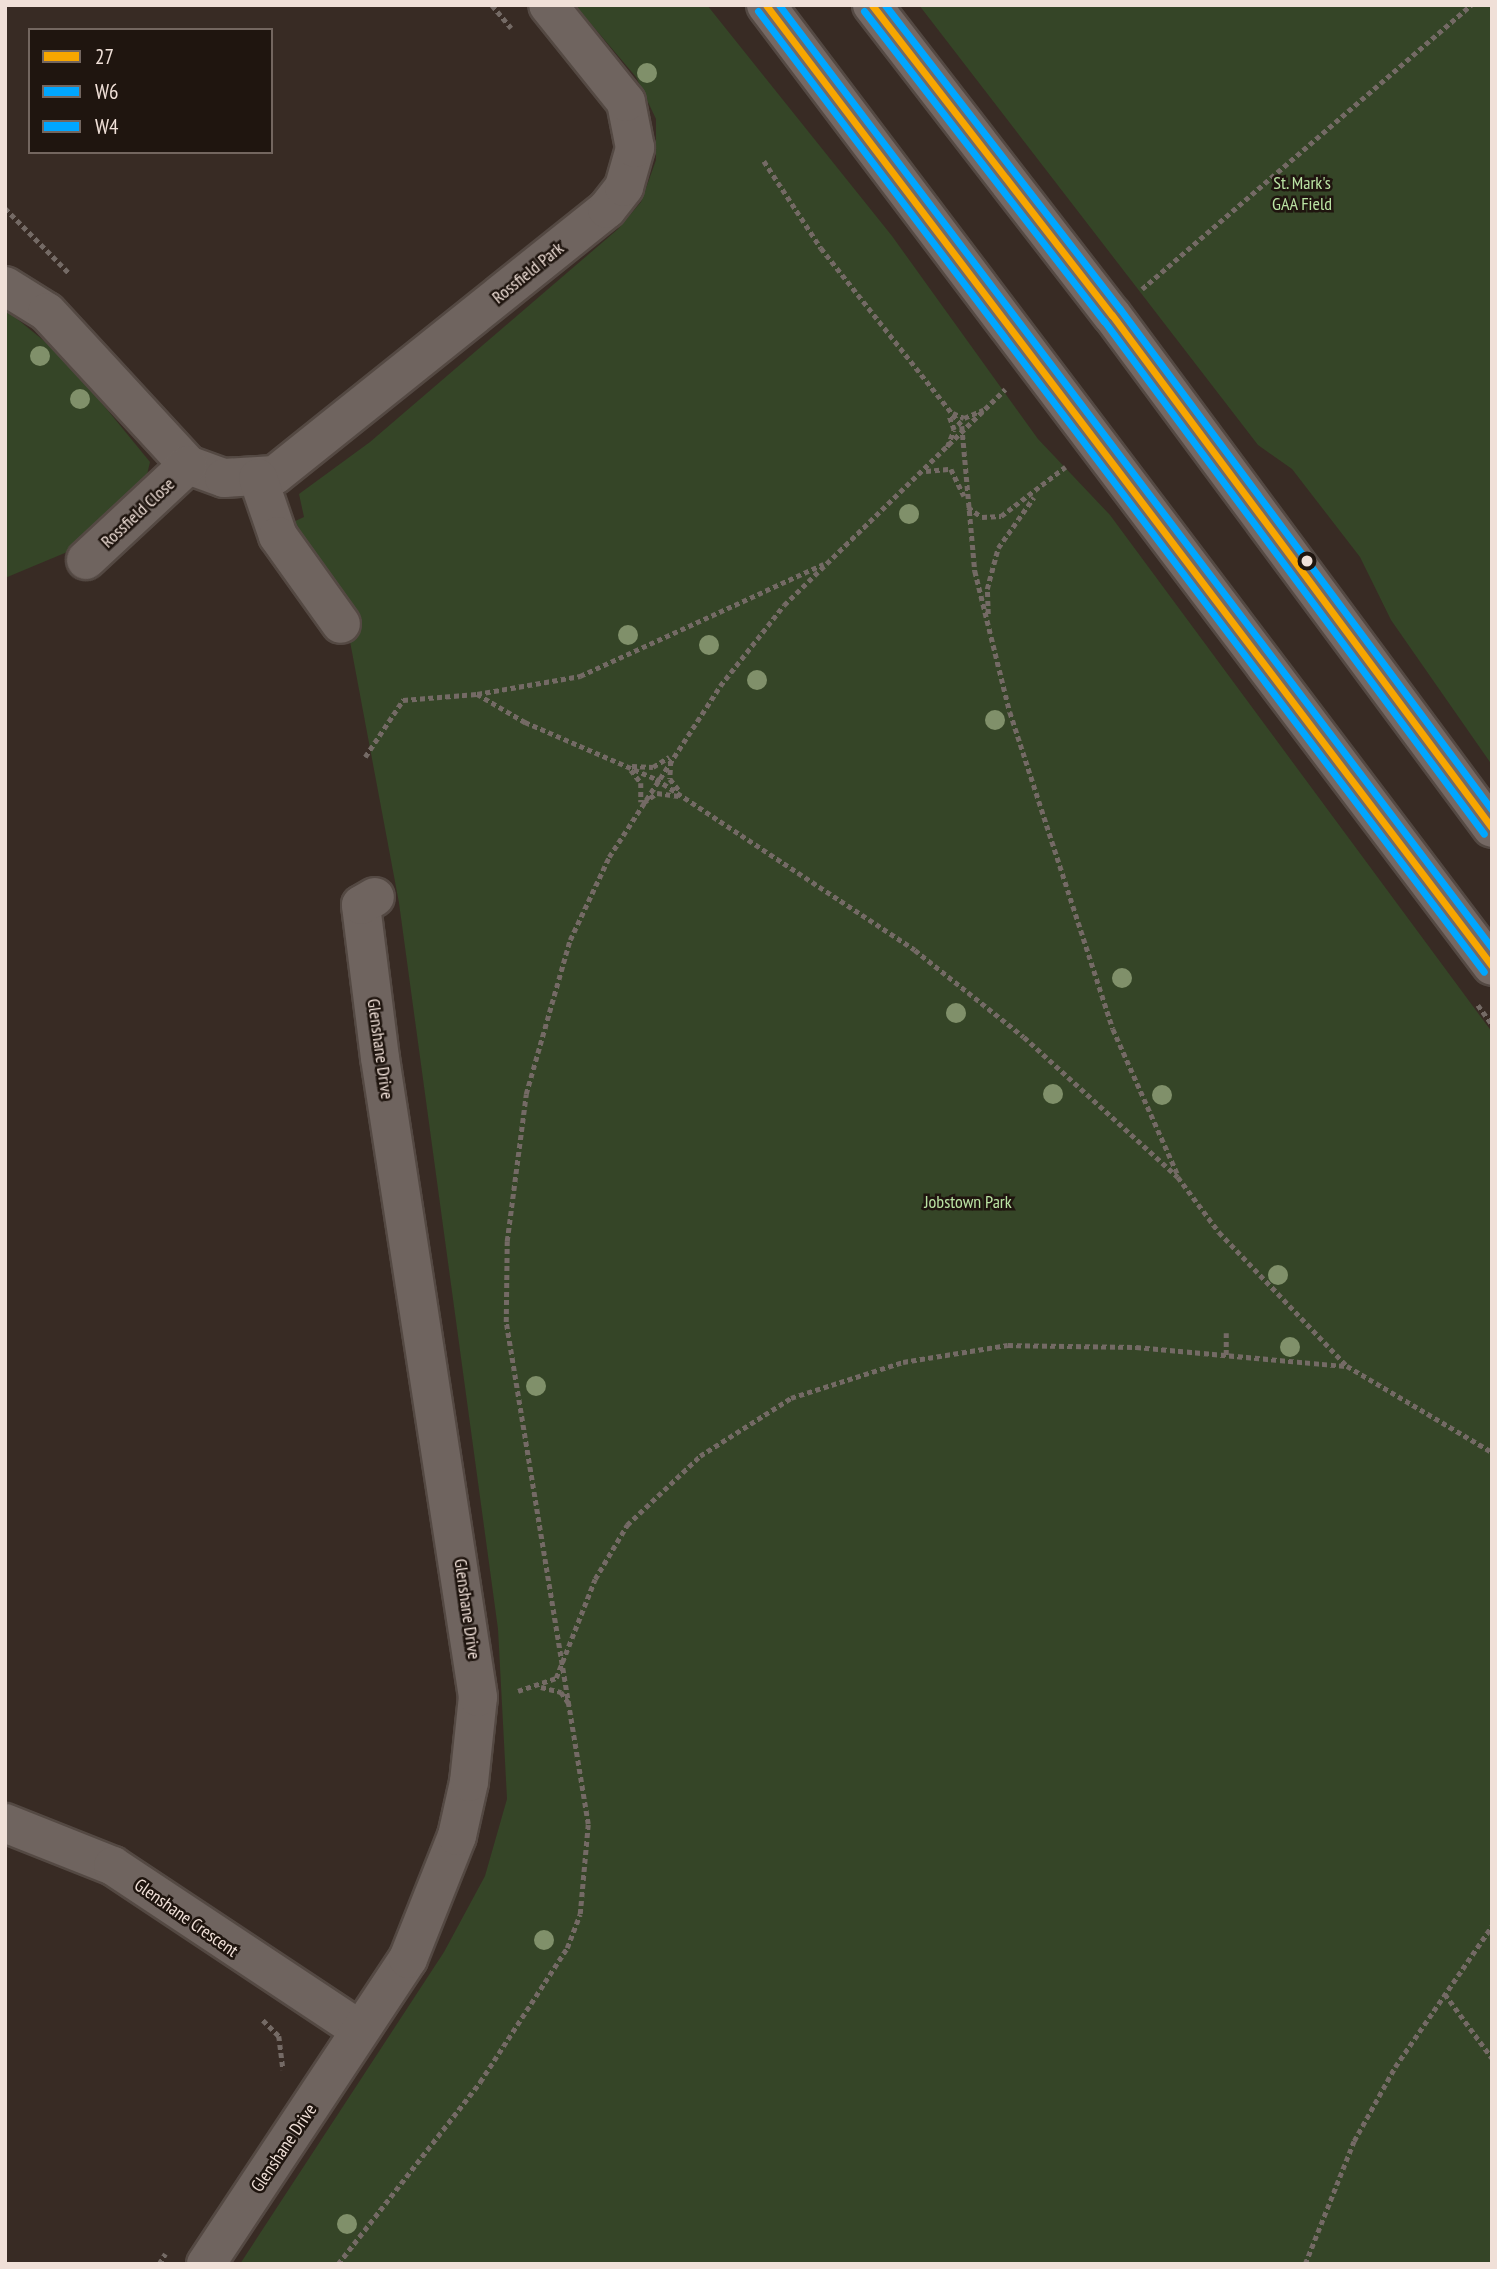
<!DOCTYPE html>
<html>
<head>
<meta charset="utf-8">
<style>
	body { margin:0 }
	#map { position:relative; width:1497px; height:2269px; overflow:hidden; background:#382b24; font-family:"PT Sans Narrow",sans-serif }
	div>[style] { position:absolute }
	.green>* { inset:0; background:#354527 }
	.path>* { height:4.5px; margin-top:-2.25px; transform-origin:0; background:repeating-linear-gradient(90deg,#746a65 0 5px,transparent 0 8.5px) }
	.roads { filter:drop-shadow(2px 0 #544943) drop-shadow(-2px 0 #544943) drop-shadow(0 2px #544943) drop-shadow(0 -2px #544943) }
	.minor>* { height:38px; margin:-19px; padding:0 19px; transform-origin:19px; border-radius:19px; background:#6f645f }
	.secondary>* { height:38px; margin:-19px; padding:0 19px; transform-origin:19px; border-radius:19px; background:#756964 }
	.bus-1>* { height:7px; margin:-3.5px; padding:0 3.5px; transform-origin:3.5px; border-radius:3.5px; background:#f7a600 }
	.bus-2>* { height:7px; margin:-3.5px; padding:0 3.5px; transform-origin:3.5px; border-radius:3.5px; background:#00a6ff }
	.bus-3>* { height:7px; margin:-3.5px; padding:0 3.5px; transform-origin:3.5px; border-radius:3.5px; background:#00a6ff }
	.trees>* { width:20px; height:20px; margin:-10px; border-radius:50%; background:#80906a }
	.dots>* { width:19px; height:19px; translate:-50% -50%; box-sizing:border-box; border:4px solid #1f150f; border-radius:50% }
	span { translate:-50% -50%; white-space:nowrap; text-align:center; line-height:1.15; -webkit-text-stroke:5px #1f150f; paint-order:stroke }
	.park-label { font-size:18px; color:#bae3a3 }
	.street-label { font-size:18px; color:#f0e0d8 }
	.frame { position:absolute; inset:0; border:7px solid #f0e0d8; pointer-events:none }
	.legend { position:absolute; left:28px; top:28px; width:245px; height:126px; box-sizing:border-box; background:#1f150f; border:2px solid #73665f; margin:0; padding:9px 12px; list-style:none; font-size:21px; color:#f0e0d8 }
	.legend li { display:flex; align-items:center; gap:14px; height:35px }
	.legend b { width:35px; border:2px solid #73665f }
</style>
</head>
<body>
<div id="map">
	<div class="green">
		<i style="clip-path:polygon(575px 5px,707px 5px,892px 236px,1038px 439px,1110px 515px,1492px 1032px,1492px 2264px,240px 2264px,444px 1952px,485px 1876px,507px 1799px,498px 1629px,399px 903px,343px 604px,291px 523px,304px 517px,299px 494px,370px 442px,618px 229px,641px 202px,656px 160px,656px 119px,636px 77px)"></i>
		<i style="clip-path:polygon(919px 5px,1492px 5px,1492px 765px,1391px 620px,1360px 557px,1292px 469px,1258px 445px)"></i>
		<i style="clip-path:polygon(5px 309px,65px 358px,150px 462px,145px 483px,72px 550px,5px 578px)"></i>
	</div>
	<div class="path">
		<i style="left:492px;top:5px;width:30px;rotate:50deg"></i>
		<i style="left:764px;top:161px;width:104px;rotate:56.8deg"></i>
		<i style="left:821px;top:248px;width:227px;rotate:51.6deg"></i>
		<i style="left:962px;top:426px;width:146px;rotate:84.9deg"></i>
		<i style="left:975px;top:571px;width:145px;rotate:76.1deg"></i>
		<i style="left:1010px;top:712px;width:333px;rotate:72deg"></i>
		<i style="left:1113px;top:1029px;width:158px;rotate:66deg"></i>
		<i style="left:5px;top:208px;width:93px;rotate:45.4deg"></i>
		<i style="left:1142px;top:289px;width:435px;rotate:-40.8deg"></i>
		<i style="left:953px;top:413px;width:12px;rotate:24deg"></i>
		<i style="left:964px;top:418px;width:21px;rotate:-23deg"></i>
		<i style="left:947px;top:447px;width:18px;rotate:-68deg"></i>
		<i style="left:954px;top:430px;width:15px;rotate:-110deg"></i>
		<i style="left:926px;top:471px;width:25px;rotate:-5deg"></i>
		<i style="left:951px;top:469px;width:30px;rotate:64deg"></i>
		<i style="left:968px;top:507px;width:17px;rotate:36deg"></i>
		<i style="left:982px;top:517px;width:19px;rotate:-3deg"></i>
		<i style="left:1001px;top:516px;width:81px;rotate:-37.4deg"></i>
		<i style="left:988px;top:614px;width:25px;rotate:-92deg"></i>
		<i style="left:987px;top:589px;width:42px;rotate:-75deg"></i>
		<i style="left:998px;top:548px;width:62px;rotate:-54.8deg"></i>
		<i style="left:477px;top:694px;width:105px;rotate:-9.9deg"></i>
		<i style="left:580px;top:676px;width:268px;rotate:-24.7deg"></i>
		<i style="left:365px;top:757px;width:69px;rotate:-56.3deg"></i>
		<i style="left:403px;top:700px;width:74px;rotate:-4.6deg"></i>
		<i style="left:477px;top:694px;width:56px;rotate:30.3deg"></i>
		<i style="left:525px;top:722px;width:143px;rotate:23.5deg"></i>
		<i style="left:656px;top:779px;width:310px;rotate:33.4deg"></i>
		<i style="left:915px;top:950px;width:139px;rotate:38.6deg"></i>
		<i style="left:1024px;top:1037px;width:208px;rotate:42.3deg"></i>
		<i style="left:1178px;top:1177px;width:69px;rotate:53.3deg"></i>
		<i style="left:1219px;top:1232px;width:185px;rotate:46.3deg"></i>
		<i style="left:1347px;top:1366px;width:169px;rotate:30.7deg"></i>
		<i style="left:671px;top:761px;width:18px;rotate:93deg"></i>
		<i style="left:670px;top:779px;width:14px;rotate:51deg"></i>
		<i style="left:632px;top:766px;width:21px;rotate:3deg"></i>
		<i style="left:653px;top:767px;width:19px;rotate:-32deg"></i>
		<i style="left:631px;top:770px;width:16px;rotate:52deg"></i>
		<i style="left:641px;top:783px;width:19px;rotate:90deg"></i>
		<i style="left:643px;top:803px;width:17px;rotate:-36deg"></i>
		<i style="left:657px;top:793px;width:22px;rotate:8deg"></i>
		<i style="left:1478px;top:1005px;width:24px;rotate:54deg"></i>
		<i style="left:1226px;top:1355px;width:22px;rotate:-90deg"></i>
		<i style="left:541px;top:1687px;width:21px;rotate:14deg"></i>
		<i style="left:561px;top:1692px;width:16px;rotate:55deg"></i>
		<i style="left:518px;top:1691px;width:40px;rotate:-18.9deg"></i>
		<i style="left:556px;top:1678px;width:106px;rotate:-68.5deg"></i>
		<i style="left:595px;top:1579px;width:63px;rotate:-59.3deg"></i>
		<i style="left:627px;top:1525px;width:100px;rotate:-43.4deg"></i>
		<i style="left:700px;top:1456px;width:108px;rotate:-32.5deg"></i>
		<i style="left:791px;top:1398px;width:118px;rotate:-17.8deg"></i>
		<i style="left:903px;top:1362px;width:106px;rotate:-9.2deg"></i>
		<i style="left:1008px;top:1345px;width:128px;rotate:0.9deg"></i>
		<i style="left:1136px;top:1347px;width:211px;rotate:5.2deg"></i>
		<i style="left:1445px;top:1994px;width:79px;rotate:53.7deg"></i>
		<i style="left:263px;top:2020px;width:23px;rotate:45deg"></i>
		<i style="left:279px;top:2036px;width:34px;rotate:83deg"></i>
		<i style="left:159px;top:2264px;width:12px;rotate:-59deg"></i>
		<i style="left:338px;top:2264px;width:231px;rotate:-52deg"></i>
		<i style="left:480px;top:2082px;width:160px;rotate:-57deg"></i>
		<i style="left:567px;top:1948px;width:36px;rotate:-69deg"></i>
		<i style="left:580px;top:1914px;width:90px;rotate:-84.9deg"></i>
		<i style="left:588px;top:1824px;width:509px;rotate:-99.28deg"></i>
		<i style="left:506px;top:1322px;width:81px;rotate:-89.3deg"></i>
		<i style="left:507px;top:1241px;width:148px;rotate:-82.6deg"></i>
		<i style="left:526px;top:1094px;width:160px;rotate:-74.1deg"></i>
		<i style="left:570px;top:940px;width:92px;rotate:-64.8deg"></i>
		<i style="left:609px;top:857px;width:204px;rotate:-57deg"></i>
		<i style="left:720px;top:686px;width:103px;rotate:-51.7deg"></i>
		<i style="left:784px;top:605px;width:309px;rotate:-44.3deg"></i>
		<i style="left:1305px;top:2264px;width:132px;rotate:-68.3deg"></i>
		<i style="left:1354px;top:2141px;width:85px;rotate:-61deg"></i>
		<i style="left:1395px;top:2067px;width:171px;rotate:-55.5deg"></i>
	</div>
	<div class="roads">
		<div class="minor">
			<i style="left:5px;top:286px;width:49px;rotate:31.8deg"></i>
			<i style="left:47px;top:312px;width:208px;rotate:47.3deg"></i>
			<i style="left:188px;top:465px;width:38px;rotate:20deg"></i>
			<i style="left:224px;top:478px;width:51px;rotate:-3.4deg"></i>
			<i style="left:275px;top:475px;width:425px;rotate:-38.7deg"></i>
			<i style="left:607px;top:209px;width:28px;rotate:-52deg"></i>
			<i style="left:624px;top:187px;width:41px;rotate:-74.2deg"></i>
			<i style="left:635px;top:148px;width:47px;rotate:-101.1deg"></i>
			<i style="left:626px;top:102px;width:124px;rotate:-128.8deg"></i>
			<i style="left:258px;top:478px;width:61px;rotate:71deg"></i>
			<i style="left:278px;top:536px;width:108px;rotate:54.4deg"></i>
			<i style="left:86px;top:560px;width:139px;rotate:-43deg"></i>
			<i style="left:5px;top:1823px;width:116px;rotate:21.7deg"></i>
			<i style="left:113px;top:1866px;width:294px;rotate:33.6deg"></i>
			<i style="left:206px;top:2264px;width:366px;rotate:-56.5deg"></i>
			<i style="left:408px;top:1959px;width:132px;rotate:-68.3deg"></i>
			<i style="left:457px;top:1836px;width:55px;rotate:-77.5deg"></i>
			<i style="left:469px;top:1782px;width:85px;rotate:-84deg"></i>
			<i style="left:478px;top:1697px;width:646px;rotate:-98.72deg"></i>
			<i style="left:380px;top:1058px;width:154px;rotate:-97.1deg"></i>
			<i style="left:361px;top:905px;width:16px;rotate:-30deg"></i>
		</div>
		<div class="secondary">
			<i style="left:766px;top:5px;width:1204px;rotate:52.93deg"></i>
			<i style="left:872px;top:5px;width:392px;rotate:52.3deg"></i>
			<i style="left:1112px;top:315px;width:638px;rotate:53.47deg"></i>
		</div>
	</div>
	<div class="bus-1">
		<i style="left:766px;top:5px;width:1204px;rotate:52.93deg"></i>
		<i style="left:872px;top:5px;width:392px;rotate:52.3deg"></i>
		<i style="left:1112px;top:315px;width:638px;rotate:53.47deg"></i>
	</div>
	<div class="bus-2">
		<i style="left:758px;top:11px;width:1204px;rotate:52.93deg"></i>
		<i style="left:864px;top:11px;width:392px;rotate:52.3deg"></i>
		<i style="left:1104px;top:321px;width:638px;rotate:53.47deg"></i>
	</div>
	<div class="bus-3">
		<i style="left:779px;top:5px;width:1182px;rotate:52.91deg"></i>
		<i style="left:885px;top:5px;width:384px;rotate:52.3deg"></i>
		<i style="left:1120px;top:309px;width:624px;rotate:53.41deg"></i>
	</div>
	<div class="trees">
		<i style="left:647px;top:73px"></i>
		<i style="left:40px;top:356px"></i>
		<i style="left:80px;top:399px"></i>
		<i style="left:909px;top:514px"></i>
		<i style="left:628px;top:635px"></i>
		<i style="left:709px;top:645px"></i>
		<i style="left:757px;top:680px"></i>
		<i style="left:995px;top:720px"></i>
		<i style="left:1122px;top:978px"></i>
		<i style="left:956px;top:1013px"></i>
		<i style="left:1053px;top:1094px"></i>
		<i style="left:1162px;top:1095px"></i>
		<i style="left:1278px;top:1275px"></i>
		<i style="left:1290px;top:1347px"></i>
		<i style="left:536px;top:1386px"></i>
		<i style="left:544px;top:1940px"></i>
		<i style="left:347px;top:2224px"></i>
	</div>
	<div class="dots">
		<i style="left:1307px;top:561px;background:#f0e0d8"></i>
	</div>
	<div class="park-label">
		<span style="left:1302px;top:194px">St. Mark's<br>GAA Field</span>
		<span style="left:968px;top:1202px">Jobstown Park</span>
	</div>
	<div class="street-label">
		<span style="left:528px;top:273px;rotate:-39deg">Rossfield Park</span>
		<span style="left:138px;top:513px;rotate:-43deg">Rossfield Close</span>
		<span style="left:380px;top:1049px;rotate:82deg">Glenshane Drive</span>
		<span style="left:467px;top:1609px;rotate:82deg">Glenshane Drive</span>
		<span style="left:186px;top:1918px;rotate:35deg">Glenshane Crescent</span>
		<span style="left:284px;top:2148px;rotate:-56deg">Glenshane Drive</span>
	</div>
	<div class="frame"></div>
	<ul class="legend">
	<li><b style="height:9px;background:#f7a600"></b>27</li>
	<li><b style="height:9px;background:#00a6ff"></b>W6</li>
	<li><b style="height:9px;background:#00a6ff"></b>W4</li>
	</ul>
</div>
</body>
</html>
